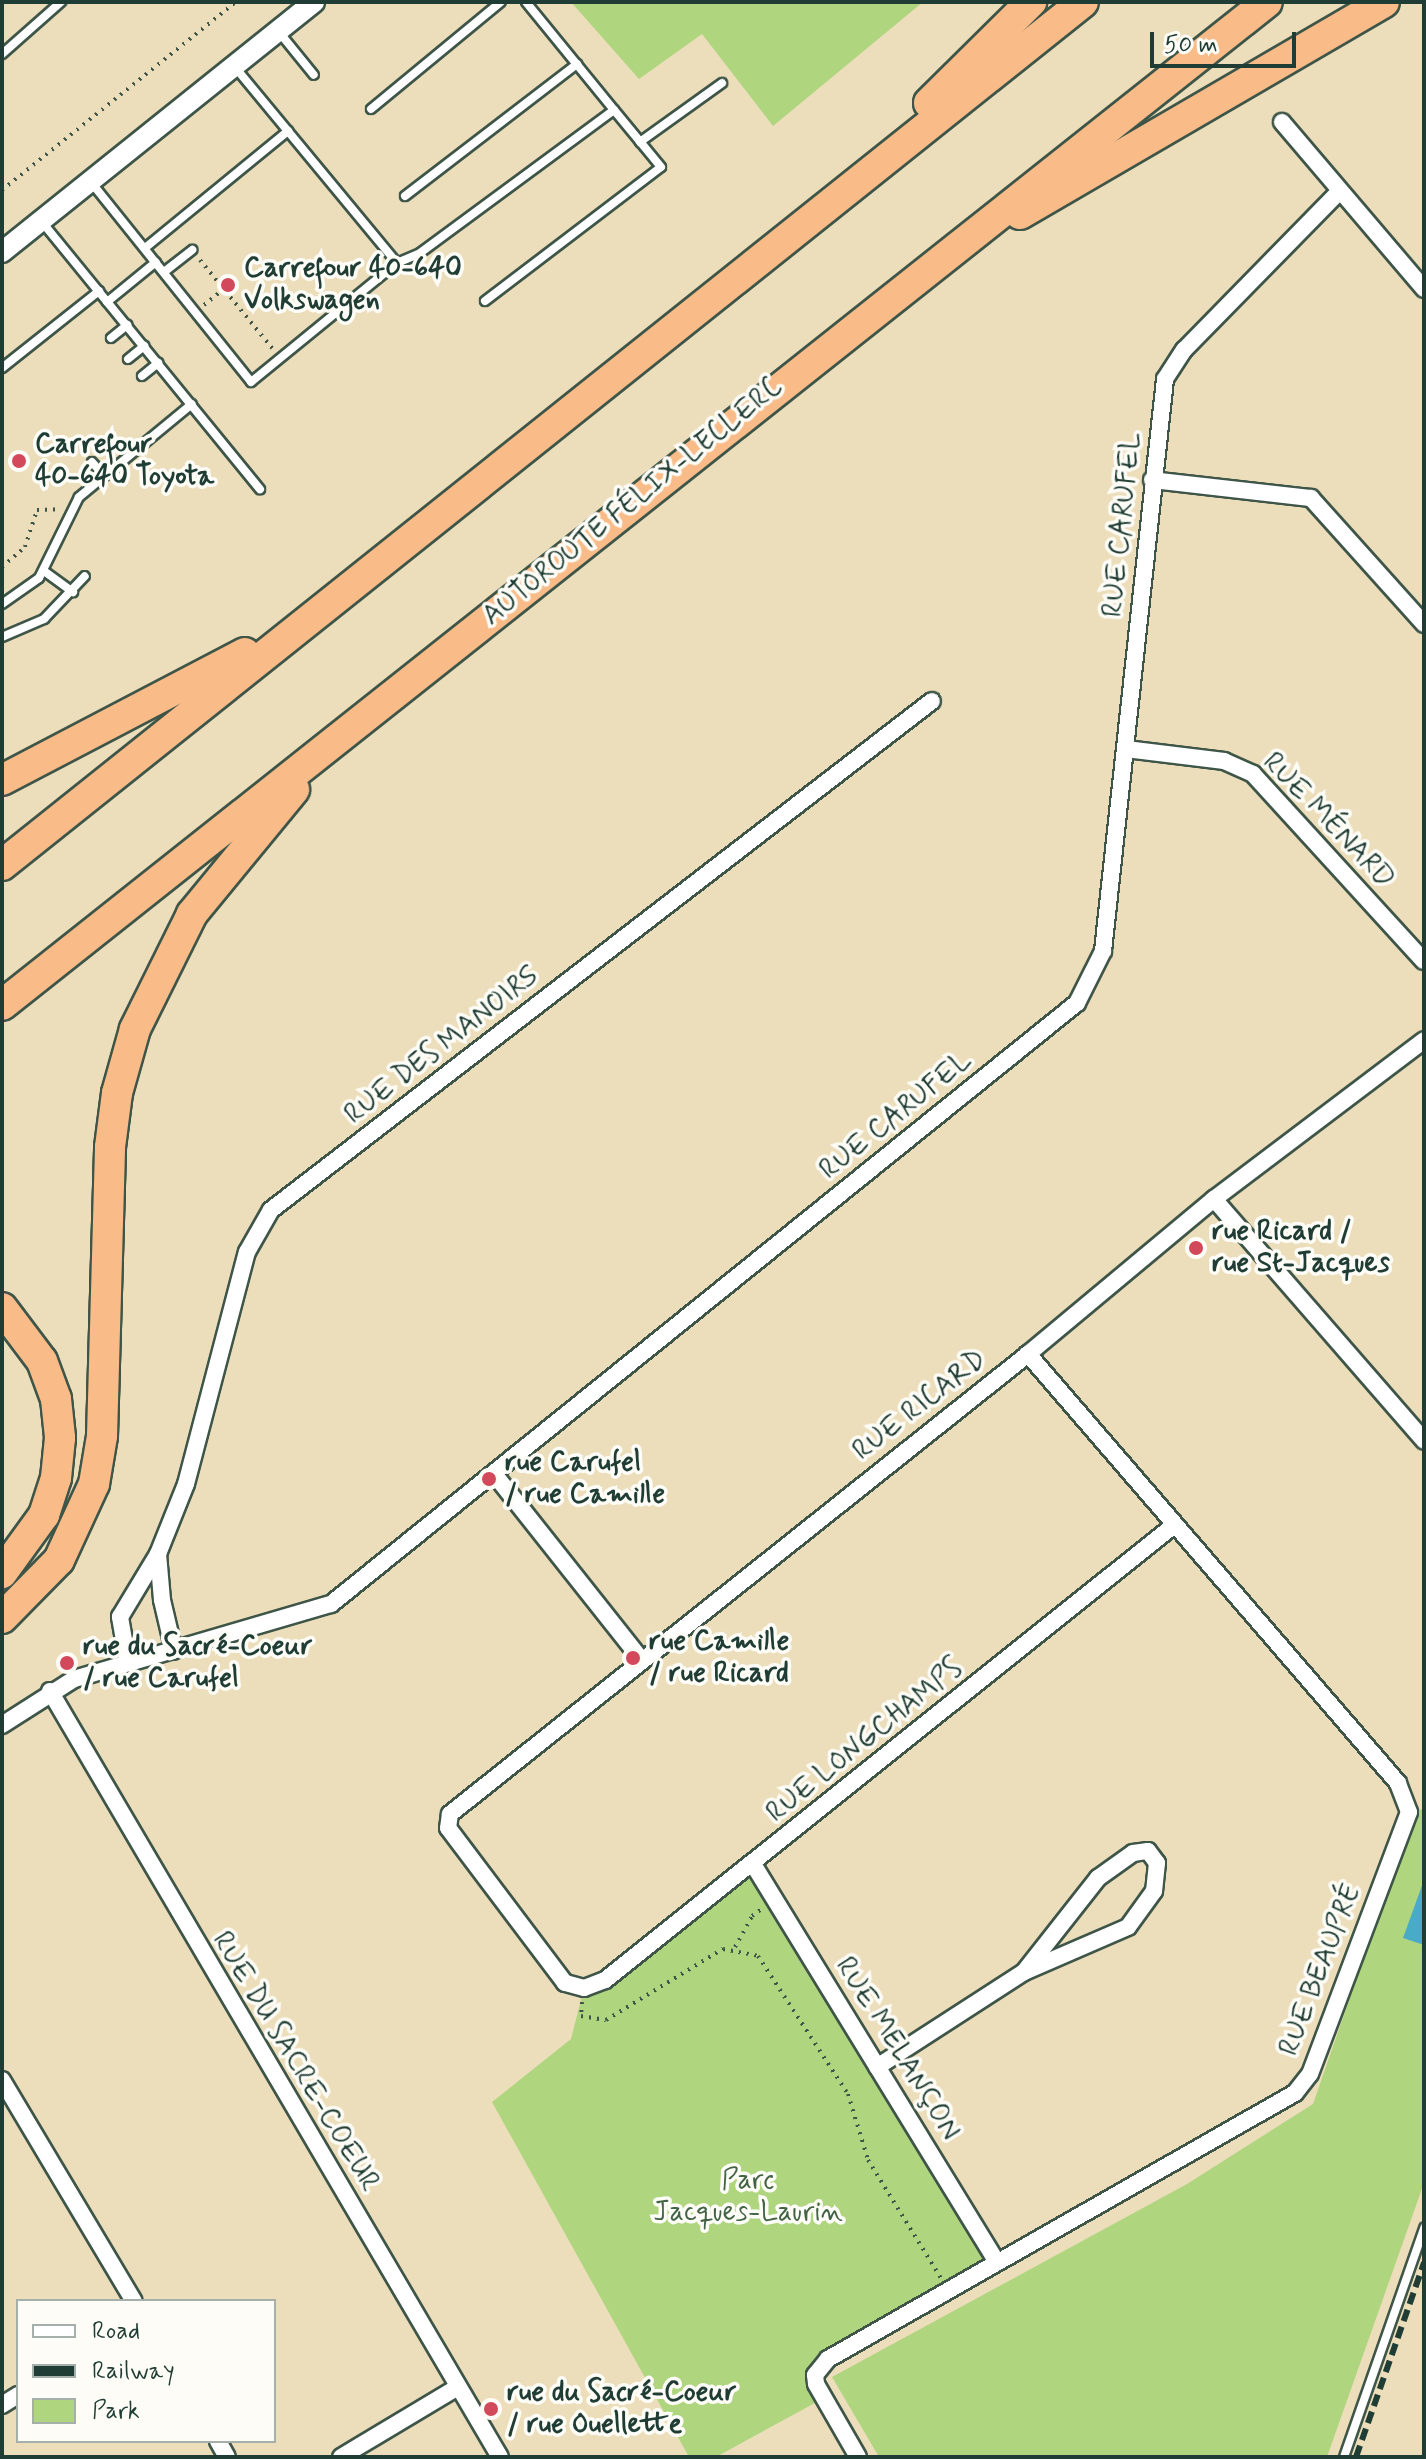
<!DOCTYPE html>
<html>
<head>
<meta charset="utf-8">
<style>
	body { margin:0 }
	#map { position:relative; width:1426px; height:2459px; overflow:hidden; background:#ecdebb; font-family:Mynerve,sans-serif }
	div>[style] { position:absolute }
	.green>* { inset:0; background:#afd57f }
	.water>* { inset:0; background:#48acc7 }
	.path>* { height:4px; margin-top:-2px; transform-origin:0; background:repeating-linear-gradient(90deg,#3e5548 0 2px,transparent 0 8px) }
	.roads { filter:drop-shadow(2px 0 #3e5548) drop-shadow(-2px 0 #3e5548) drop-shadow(0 2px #3e5548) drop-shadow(0 -2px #3e5548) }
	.service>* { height:8px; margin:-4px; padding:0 4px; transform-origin:4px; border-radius:4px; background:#fff }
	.minor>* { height:16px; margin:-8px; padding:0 8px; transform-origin:8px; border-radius:8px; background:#fff }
	.tertiary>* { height:20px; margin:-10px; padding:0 10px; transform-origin:10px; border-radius:10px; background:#fff }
	.motorway>* { height:30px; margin:-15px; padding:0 15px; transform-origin:15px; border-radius:15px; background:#f9bc89 }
	.rail>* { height:6px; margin-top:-3px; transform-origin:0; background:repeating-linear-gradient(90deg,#1f3d34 0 12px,transparent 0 18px) }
	.dots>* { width:22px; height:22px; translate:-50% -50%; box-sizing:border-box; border:4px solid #fdfcf7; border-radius:50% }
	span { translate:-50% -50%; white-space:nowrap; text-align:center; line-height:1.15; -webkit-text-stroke:7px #fdfcf7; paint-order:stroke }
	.poi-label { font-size:28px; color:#1f3d34; font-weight:700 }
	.left { translate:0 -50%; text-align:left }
	.street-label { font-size:28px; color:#1f3d34 }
	.park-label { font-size:28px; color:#436347 }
	.frame { position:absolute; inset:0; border:4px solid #1f3d34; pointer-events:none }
	.legend { position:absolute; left:16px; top:2299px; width:260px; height:144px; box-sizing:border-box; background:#fdfcf7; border:2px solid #a4b0a9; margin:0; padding:10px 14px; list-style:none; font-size:24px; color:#1f3d34 }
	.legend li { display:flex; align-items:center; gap:16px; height:40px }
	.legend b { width:40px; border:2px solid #a4b0a9 }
	.scale { position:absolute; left:1150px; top:32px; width:146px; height:36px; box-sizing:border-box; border:4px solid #1f3d34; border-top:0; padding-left:10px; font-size:24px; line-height:28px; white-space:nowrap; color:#1f3d34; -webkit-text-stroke:6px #fdfcf7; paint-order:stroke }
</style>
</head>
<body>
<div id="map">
	<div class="green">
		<i style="clip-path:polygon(571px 2px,923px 2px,773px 126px,702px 34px,639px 79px)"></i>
		<i style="clip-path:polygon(1424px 1809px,1424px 2183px,1327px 2457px,879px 2457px,832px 2377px,1187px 2184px,1313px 2104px,1415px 1810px)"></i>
		<i style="clip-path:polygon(753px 1864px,996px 2261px,819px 2366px,824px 2398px,716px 2457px,689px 2457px,492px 2102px,571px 2039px,584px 1988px)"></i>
	</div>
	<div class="water">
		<i style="clip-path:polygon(1424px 1880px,1424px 1945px,1403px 1938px)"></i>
	</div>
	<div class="path">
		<i style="left:2px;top:190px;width:300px;rotate:-38.8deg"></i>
		<i style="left:200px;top:260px;width:114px;rotate:50.7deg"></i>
		<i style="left:204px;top:305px;width:26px;rotate:-39deg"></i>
		<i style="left:2px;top:567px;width:30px;rotate:-41deg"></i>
		<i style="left:25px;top:547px;width:39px;rotate:-72deg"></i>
		<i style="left:37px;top:510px;width:23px;rotate:-2deg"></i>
		<i style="left:735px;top:1947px;width:35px;rotate:-61deg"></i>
		<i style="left:752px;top:1916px;width:14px;rotate:-36deg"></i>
		<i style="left:582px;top:2002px;width:14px;rotate:94deg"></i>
		<i style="left:581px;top:2016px;width:25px;rotate:9deg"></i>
		<i style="left:606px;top:2020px;width:137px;rotate:-31.3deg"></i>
		<i style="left:723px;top:1949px;width:36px;rotate:11deg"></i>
		<i style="left:758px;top:1956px;width:165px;rotate:56.9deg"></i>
		<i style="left:848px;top:2094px;width:69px;rotate:73.1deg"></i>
		<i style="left:868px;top:2160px;width:139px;rotate:58.3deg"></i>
	</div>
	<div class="roads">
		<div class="service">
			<i style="left:279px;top:32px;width:55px;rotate:50.9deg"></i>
			<i style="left:2px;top:54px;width:79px;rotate:-41.4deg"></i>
			<i style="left:371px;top:109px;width:168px;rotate:-39.5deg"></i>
			<i style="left:640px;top:142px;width:101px;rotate:-35.7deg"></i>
			<i style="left:91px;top:182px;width:256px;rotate:51.3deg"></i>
			<i style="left:251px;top:382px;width:188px;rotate:-39.2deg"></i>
			<i style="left:397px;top:263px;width:254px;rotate:-129.6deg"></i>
			<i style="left:405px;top:196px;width:217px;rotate:-37.5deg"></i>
			<i style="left:42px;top:222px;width:345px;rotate:50.8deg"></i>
			<i style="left:145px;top:248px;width:185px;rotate:-39.3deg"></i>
			<i style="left:397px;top:263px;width:25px;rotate:-23deg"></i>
			<i style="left:420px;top:253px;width:241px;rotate:-36.4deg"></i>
			<i style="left:614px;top:110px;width:139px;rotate:-129.2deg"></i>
			<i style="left:164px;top:272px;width:36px;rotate:-38deg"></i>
			<i style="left:485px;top:301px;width:221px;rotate:-37.3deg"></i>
			<i style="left:661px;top:167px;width:74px;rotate:-129.5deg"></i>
			<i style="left:107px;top:302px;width:63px;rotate:-39.2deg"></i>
			<i style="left:111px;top:338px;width:21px;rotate:-39deg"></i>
			<i style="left:128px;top:359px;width:21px;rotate:-39deg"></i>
			<i style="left:2px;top:368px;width:124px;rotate:-38.4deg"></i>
			<i style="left:142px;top:376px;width:21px;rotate:-39deg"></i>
			<i style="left:92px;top:462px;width:18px;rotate:49deg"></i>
			<i style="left:44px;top:571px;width:36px;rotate:36deg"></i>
			<i style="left:2px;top:604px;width:45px;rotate:-35.1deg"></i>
			<i style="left:39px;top:578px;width:90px;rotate:-63.7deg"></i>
			<i style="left:79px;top:497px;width:146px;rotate:-39.5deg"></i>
			<i style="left:2px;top:637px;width:46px;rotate:-23.2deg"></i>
			<i style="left:44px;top:619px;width:59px;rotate:-46.4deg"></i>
			<i style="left:1344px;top:2457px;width:243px;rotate:-70.7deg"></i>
		</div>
		<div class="minor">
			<i style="left:1282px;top:122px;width:219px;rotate:49.6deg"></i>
			<i style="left:1152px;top:480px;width:160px;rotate:6.5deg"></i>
			<i style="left:1311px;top:498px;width:169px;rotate:48.1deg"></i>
			<i style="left:1126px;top:749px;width:99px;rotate:7deg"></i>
			<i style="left:1224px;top:761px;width:32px;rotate:24deg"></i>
			<i style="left:1253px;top:774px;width:253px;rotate:47.6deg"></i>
			<i style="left:1214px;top:1199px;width:320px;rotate:49deg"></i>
			<i style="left:495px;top:1475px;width:235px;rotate:51.6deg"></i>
			<i style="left:1173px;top:1526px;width:727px;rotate:141.36deg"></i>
			<i style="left:605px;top:1980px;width:22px;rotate:159deg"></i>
			<i style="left:584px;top:1988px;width:20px;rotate:-165deg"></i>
			<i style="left:565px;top:1983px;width:194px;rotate:-127deg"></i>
			<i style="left:448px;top:1828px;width:14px;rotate:-82deg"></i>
			<i style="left:450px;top:1814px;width:739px;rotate:-38.51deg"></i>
			<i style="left:1028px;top:1354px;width:242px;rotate:-39.8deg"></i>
			<i style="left:1214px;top:1199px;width:263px;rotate:-37.1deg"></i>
			<i style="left:158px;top:1554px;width:46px;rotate:85deg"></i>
			<i style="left:162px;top:1600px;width:52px;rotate:76.8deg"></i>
			<i style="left:128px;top:1663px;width:47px;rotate:-99.9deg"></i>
			<i style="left:120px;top:1617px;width:74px;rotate:-58.9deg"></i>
			<i style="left:158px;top:1554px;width:75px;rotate:-68.2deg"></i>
			<i style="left:186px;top:1484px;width:240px;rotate:-75.3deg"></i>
			<i style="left:247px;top:1252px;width:48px;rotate:-60.3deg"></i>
			<i style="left:271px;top:1210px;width:834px;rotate:-37.6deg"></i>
			<i style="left:50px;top:1691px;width:888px;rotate:59.57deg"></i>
			<i style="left:2px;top:1725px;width:85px;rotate:-32.6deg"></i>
			<i style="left:74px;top:1679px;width:268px;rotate:-16.3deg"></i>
			<i style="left:331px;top:1604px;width:958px;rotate:-38.86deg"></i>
			<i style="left:1077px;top:1003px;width:58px;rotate:-63.4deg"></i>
			<i style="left:1103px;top:951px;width:575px;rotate:-83.81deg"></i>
			<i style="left:1165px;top:379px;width:35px;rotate:-57deg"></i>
			<i style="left:1184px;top:350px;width:220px;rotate:-45.6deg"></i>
			<i style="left:753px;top:1864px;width:465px;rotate:58.5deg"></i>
			<i style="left:877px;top:2067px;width:175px;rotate:-32.9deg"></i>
			<i style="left:1024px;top:1972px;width:120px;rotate:-51.8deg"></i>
			<i style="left:1098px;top:1878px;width:43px;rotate:-35.5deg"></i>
			<i style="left:1133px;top:1853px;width:15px;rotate:-8deg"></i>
			<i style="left:1148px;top:1851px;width:15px;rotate:53deg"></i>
			<i style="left:1157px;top:1863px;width:28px;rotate:96deg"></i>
			<i style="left:1154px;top:1891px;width:44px;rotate:125.8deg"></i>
			<i style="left:1128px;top:1927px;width:113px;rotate:156.6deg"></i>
			<i style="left:2px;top:2080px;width:257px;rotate:59.2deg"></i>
			<i style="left:2px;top:2405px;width:19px;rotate:-32deg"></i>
			<i style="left:218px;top:2441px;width:18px;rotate:61deg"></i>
			<i style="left:341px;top:2457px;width:136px;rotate:-30.9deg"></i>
			<i style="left:858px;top:2457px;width:84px;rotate:-119.9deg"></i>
			<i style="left:816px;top:2384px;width:9px;rotate:-96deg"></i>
			<i style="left:815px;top:2375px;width:21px;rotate:-51deg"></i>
			<i style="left:828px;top:2359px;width:537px;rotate:-29.67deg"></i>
			<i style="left:1295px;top:2093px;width:24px;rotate:-52deg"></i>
			<i style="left:1310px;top:2074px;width:280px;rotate:-69.3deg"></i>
			<i style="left:1409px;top:1812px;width:31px;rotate:-111deg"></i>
			<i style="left:1398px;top:1783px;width:567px;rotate:-130.78deg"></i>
		</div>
		<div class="tertiary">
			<i style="left:2px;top:252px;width:400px;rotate:-38.7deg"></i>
		</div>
		<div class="motorway">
			<i style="left:929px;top:103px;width:144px;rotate:-44.7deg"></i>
			<i style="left:1020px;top:214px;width:421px;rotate:-30.2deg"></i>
			<i style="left:2px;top:780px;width:274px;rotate:-27.6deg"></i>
			<i style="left:2px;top:865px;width:1383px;rotate:-38.6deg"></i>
			<i style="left:2px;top:1005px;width:1614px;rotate:-38.41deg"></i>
			<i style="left:2px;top:1308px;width:66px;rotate:53deg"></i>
			<i style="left:42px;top:1361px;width:40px;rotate:69.8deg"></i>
			<i style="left:56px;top:1399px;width:39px;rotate:84deg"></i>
			<i style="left:60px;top:1438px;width:40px;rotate:95.7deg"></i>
			<i style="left:56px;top:1478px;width:39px;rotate:108deg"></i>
			<i style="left:44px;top:1515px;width:72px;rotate:125.9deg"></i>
			<i style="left:2px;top:1618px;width:81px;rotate:-45.5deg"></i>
			<i style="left:59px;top:1560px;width:84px;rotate:-65.3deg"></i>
			<i style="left:94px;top:1484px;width:49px;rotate:-80.5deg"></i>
			<i style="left:102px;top:1436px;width:289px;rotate:-88.4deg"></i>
			<i style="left:110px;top:1147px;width:54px;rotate:-82.6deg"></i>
			<i style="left:117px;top:1093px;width:66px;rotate:-74.3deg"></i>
			<i style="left:135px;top:1029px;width:128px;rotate:-63.6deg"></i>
			<i style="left:192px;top:914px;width:161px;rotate:-50.6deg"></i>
		</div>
	</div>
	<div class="rail">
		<i style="left:1356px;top:2457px;width:206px;rotate:-70.7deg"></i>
	</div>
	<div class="dots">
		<i style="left:228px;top:285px;background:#d1495b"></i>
		<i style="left:19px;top:461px;background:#d1495b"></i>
		<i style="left:1196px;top:1248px;background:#d1495b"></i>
		<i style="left:489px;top:1479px;background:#d1495b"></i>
		<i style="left:633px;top:1658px;background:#d1495b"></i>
		<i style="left:67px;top:1663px;background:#d1495b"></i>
		<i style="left:491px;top:2409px;background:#d1495b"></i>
	</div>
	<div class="poi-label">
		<span class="left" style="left:244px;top:285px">Carrefour 40-640<br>Volkswagen</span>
		<span class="left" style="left:35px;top:461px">Carrefour<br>40-640 Toyota</span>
		<span class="left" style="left:1212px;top:1248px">rue Ricard /<br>rue St-Jacques</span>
		<span class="left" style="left:505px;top:1479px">rue Carufel<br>/ rue Camille</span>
		<span class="left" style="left:649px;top:1658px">rue Camille<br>/ rue Ricard</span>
		<span class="left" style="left:83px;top:1663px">rue du Sacré-Coeur<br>/ rue Carufel</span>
		<span class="left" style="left:507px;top:2409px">rue du Sacré-Coeur<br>/ rue Ouellette</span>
	</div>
	<div class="street-label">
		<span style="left:633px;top:502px;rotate:-39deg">AUTOROUTE FÉLIX-LECLERC</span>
		<span style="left:1123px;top:525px;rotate:-84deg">RUE CARUFEL</span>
		<span style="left:1328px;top:821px;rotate:46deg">RUE MÉNARD</span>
		<span style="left:442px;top:1046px;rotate:-38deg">RUE DES MANOIRS</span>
		<span style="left:896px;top:1116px;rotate:-39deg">RUE CARUFEL</span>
		<span style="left:920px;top:1406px;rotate:-38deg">RUE RICARD</span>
		<span style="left:865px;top:1741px;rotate:-39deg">RUE LONGCHAMPS</span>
		<span style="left:1321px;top:1970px;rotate:-69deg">RUE BEAUPRÉ</span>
		<span style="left:897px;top:2049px;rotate:58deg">RUE MELANÇON</span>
		<span style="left:295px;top:2062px;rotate:59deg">RUE DU SACRE-COEUR</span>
	</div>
	<div class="park-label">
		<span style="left:748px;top:2197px">Parc<br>Jacques-Laurin</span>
	</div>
	<div class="frame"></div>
	<ul class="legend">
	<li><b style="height:10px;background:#fff"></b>Road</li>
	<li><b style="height:10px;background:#1f3d34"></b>Railway</li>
	<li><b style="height:22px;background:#afd57f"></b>Park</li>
	</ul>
	<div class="scale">50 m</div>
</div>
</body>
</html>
